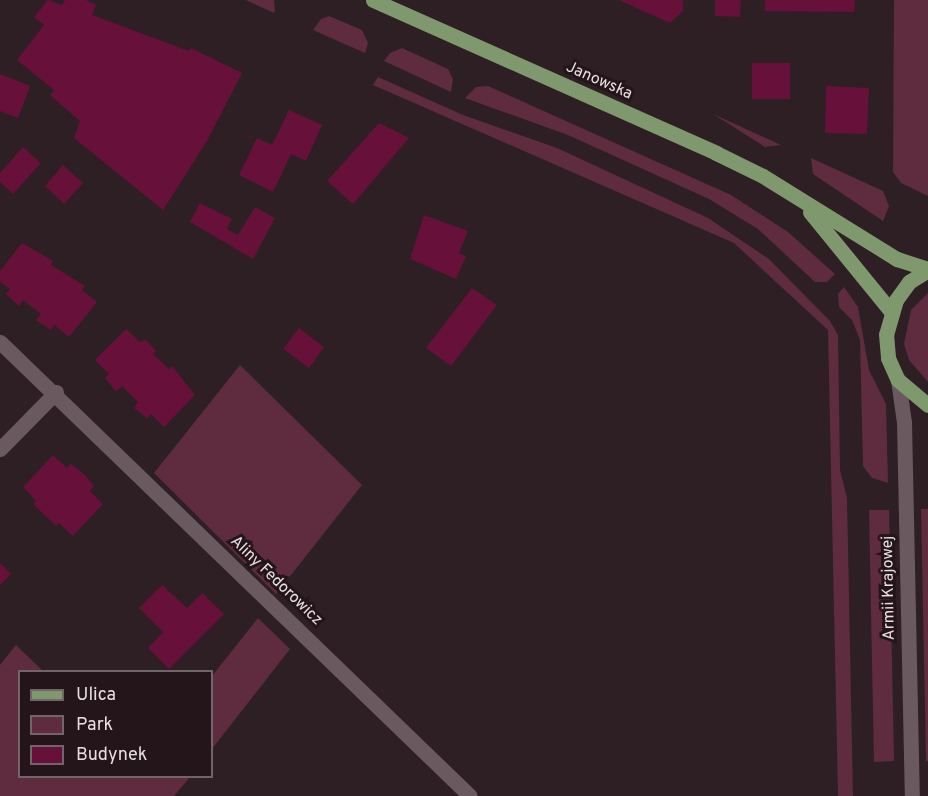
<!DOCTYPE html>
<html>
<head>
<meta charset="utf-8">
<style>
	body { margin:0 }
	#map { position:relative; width:928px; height:796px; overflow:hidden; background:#2d1f24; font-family:Overpass,sans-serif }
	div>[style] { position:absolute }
	.green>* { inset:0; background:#5e2b3f }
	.building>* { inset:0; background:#67103a }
	.minor>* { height:15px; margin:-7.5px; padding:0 7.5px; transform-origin:7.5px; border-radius:7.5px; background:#6a595e }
	.major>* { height:15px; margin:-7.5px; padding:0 7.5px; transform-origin:7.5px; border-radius:7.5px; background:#80986d }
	span { translate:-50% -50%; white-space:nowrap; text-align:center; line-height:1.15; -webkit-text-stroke:6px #23151a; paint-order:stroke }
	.street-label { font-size:16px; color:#e9dee2 }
	.legend { position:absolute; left:18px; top:670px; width:195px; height:108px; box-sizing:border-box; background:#23151a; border:2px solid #72656a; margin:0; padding:8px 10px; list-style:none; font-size:18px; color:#e9dee2 }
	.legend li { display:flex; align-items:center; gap:12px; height:30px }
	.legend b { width:30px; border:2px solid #72656a }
</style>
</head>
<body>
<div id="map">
	<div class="green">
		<i style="clip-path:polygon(246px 0,274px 0,275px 11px,274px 13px)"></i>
		<i style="clip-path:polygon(894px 0,928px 0,928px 196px,901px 183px,893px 172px)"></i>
		<i style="clip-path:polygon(329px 16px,362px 30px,368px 43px,365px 53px,313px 30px,321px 19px)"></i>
		<i style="clip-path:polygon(402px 48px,448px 69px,453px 79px,451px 92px,384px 61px,390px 53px)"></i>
		<i style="clip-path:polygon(378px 77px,463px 115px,557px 148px,708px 218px,769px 259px,830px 321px,838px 335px,840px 470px,847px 498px,853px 796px,838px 796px,828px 330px,734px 243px,373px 85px)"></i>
		<i style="clip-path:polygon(488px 86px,731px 195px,788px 232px,835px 274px,827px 282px,815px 282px,758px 229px,709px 199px,568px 135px,465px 98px,476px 87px)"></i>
		<i style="clip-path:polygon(713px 114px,781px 145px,765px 147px)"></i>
		<i style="clip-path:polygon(811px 158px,883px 191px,889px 206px,883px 221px,813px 174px)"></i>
		<i style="clip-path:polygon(844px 287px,858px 307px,869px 370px,886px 404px,888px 483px,872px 478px,863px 466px,860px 340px,852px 320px,839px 307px,838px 294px)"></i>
		<i style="clip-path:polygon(928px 293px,928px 382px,909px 360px,904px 344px,911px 310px)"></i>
		<i style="clip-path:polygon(240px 365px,362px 485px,276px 594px,154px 473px)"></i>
		<i style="clip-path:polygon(921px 509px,928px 509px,928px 761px,926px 761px)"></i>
		<i style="clip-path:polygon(869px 510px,889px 510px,894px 761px,874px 762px)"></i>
		<i style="clip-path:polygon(258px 618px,290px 649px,212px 749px,212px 676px)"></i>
		<i style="clip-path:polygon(16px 645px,43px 671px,20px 672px,20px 776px,190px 777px,174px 796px,0 796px,0 665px)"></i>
	</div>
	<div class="building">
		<i style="clip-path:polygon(48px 0,62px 5px,65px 0,86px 0,96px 5px,92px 15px,189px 51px,191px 48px,242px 73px,207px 141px,163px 210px,74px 138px,80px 121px,50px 95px,54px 90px,17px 60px,44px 25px,34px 17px)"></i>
		<i style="clip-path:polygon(619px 0,683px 0,683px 11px,670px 23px)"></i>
		<i style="clip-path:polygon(715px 0,741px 0,740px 17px,715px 16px)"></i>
		<i style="clip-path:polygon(765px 0,855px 0,854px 12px,765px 11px)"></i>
		<i style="clip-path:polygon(752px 63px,790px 63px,790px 99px,752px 99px)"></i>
		<i style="clip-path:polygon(0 74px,30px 86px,18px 118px,0 111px)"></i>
		<i style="clip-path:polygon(826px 86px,869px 88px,867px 134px,825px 133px)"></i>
		<i style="clip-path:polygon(289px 110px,322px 125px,306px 161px,291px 154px,273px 192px,239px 175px,257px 138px,272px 145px)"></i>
		<i style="clip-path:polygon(379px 123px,409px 138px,353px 204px,327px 181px)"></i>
		<i style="clip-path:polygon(23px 147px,41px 163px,13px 194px,0 182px,0 173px)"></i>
		<i style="clip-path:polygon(63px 165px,83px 183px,64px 204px,45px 186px)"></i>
		<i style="clip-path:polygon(200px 203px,232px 219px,227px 229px,238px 235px,255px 207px,275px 218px,253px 259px,190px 222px)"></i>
		<i style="clip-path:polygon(424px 215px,468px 231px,459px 253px,466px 256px,456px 279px,410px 259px)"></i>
		<i style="clip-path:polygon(22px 243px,53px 261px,51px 265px,85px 286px,82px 290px,97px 302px,69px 337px,54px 325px,51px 330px,36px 320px,41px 314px,23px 300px,19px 306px,6px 294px,10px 289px,0 282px,0 271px)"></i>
		<i style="clip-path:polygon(472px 288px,497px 305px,451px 366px,426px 348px)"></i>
		<i style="clip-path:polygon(299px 328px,324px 347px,309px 368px,283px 349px)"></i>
		<i style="clip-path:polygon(126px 329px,140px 342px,146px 340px,156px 351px,153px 354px,169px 369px,172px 366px,195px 395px,164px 427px,151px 414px,147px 418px,134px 408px,138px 402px,122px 386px,117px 391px,114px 389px,105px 378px,109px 374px,95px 360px)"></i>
		<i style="clip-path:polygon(53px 455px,67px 468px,71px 464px,85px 475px,94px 486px,90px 491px,103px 504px,73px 536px,59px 523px,56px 526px,33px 504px,36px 501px,23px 487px)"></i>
		<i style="clip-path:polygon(0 563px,11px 574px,0 585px)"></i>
		<i style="clip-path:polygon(162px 585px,187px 608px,202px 593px,224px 614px,169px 669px,148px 648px,163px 632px,139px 608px)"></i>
	</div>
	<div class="minor">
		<i style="left:0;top:342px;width:653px;rotate:44.01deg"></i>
		<i style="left:898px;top:380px;width:42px;rotate:81.9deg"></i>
		<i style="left:904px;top:422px;width:374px;rotate:88.8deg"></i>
		<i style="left:0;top:449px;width:80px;rotate:-45.5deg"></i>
	</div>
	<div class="major">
		<i style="left:373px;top:0;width:376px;rotate:24deg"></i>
		<i style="left:716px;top:153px;width:52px;rotate:26.1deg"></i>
		<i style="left:763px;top:176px;width:158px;rotate:31.8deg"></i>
		<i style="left:897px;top:259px;width:33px;rotate:18deg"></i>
		<i style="left:810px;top:212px;width:127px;rotate:50.8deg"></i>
		<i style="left:928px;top:270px;width:22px;rotate:148deg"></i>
		<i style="left:909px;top:282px;width:22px;rotate:126deg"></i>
		<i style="left:896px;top:300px;width:35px;rotate:106deg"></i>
		<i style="left:886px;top:334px;width:24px;rotate:85deg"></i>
		<i style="left:888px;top:358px;width:24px;rotate:66deg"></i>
		<i style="left:898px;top:380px;width:39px;rotate:40deg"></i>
	</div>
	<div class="street-label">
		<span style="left:599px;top:81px;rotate:24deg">Janowska</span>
		<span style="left:276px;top:581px;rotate:44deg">Aliny Fedorowicz</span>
		<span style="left:889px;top:588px;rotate:-91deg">Armii Krajowej</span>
	</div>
	<ul class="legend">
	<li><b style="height:8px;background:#80986d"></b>Ulica</li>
	<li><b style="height:16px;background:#5e2b3f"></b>Park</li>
	<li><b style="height:16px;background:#67103a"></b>Budynek</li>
	</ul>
</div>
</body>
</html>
